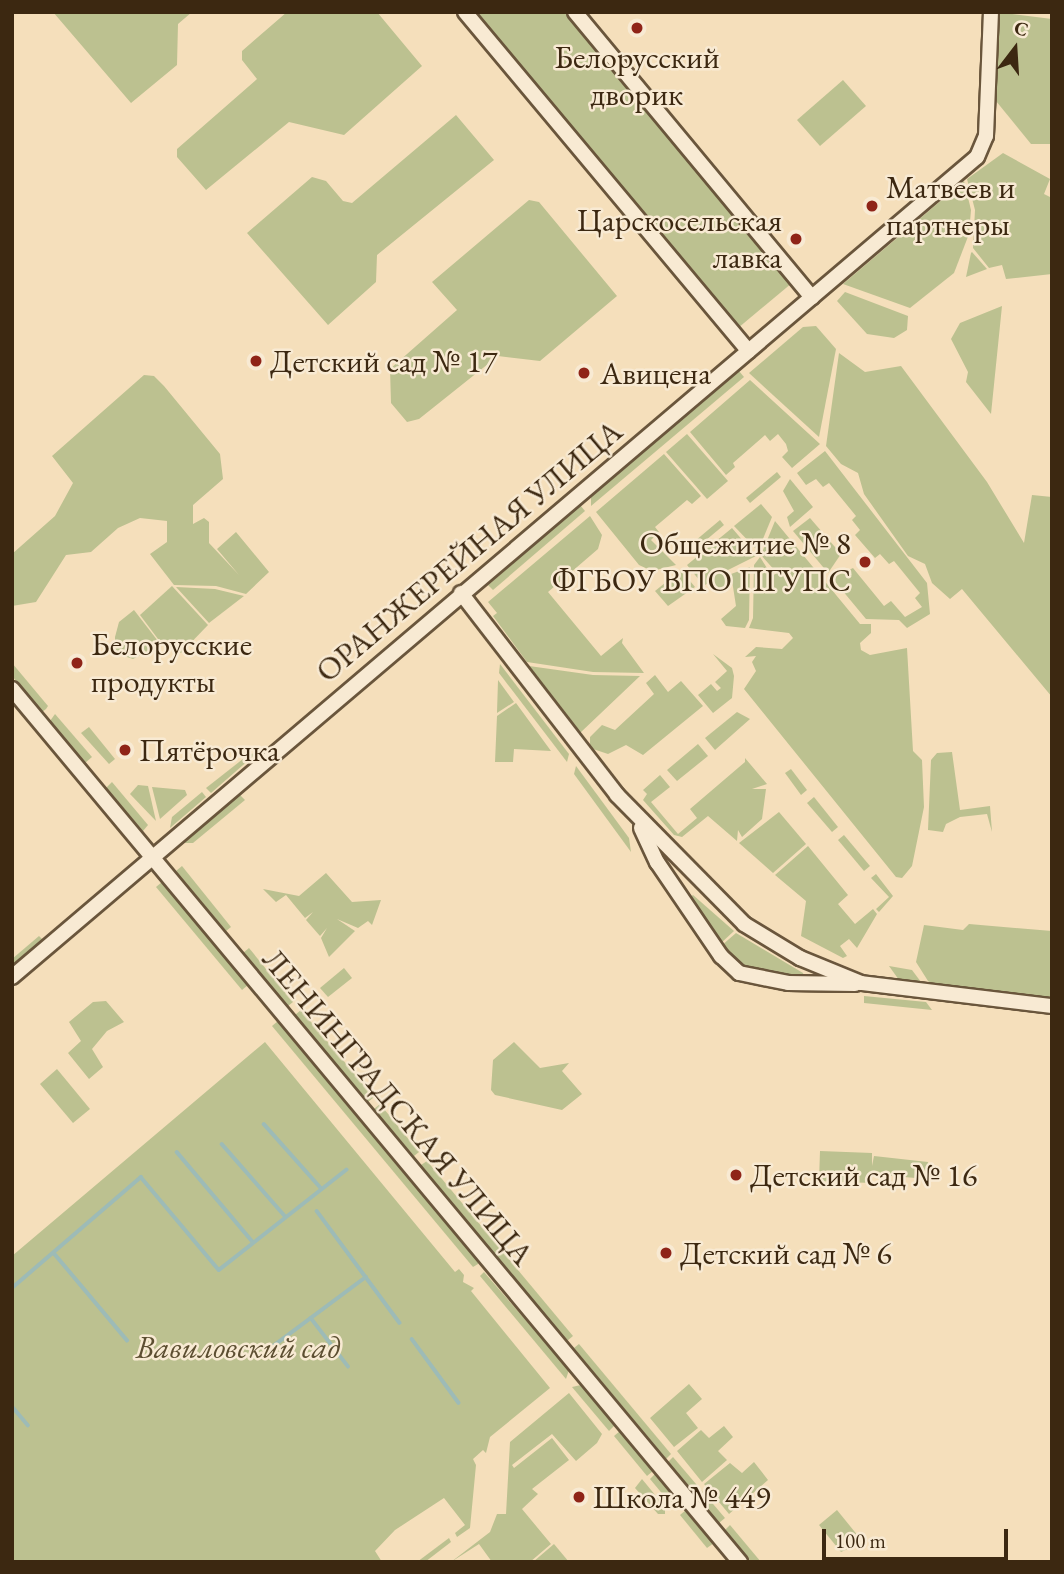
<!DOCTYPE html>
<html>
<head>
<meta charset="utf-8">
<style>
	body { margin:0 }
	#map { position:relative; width:1064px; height:1574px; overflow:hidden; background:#f5dfbb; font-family:"EB Garamond",serif }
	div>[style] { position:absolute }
	.green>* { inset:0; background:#bcc190 }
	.stream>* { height:3.5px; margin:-1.75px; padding:0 1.75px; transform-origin:1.75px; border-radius:1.75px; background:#9dbbb7 }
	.roads { filter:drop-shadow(2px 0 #6a563c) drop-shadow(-2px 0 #6a563c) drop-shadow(0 2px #6a563c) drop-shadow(0 -2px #6a563c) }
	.minor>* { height:14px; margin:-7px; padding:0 7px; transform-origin:7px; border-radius:7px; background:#f8ead3 }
	.dots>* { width:19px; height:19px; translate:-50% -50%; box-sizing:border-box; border:4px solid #f8ead3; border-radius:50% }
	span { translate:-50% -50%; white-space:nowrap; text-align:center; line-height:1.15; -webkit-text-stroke:5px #f8ead3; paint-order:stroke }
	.poi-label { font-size:32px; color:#3c2811 }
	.left { translate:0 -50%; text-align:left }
	.right { translate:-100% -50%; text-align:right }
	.street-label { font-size:32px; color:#3c2811 }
	.park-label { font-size:32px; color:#5c4e31; font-style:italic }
	.frame { position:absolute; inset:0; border:14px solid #3c2811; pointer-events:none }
	.north { position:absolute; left:980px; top:14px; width:70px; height:70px; -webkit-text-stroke:5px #f8ead3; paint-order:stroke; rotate:17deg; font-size:19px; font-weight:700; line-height:28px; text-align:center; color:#3c2811 }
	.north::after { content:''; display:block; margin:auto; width:24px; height:32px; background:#3c2811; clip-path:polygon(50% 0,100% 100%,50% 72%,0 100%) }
	.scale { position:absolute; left:822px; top:1529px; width:186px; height:32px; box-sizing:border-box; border:4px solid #3c2811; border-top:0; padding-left:9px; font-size:21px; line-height:24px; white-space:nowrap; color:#3c2811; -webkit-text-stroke:5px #f8ead3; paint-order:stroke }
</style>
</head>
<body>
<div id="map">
	<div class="green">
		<i style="clip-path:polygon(53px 12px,192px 12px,178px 24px,177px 65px,131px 103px)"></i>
		<i style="clip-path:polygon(287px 12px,377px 12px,422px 66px,344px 135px,289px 122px,206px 190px,177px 157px,177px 149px,257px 79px,242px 60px,242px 51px)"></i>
		<i style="clip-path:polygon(475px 12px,566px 12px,792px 283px,738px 328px)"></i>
		<i style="clip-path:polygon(997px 12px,1052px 19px,1052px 144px,1031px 144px,996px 101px)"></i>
		<i style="clip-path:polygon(843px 80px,866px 106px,820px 146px,797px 120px)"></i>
		<i style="clip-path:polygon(456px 115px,494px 160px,377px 255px,376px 282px,328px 325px,247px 233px,312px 177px,326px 181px,343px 201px,352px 203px)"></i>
		<i style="clip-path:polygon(1003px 153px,1050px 179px,1044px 194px,1052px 198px,1052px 274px,1006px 279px,1002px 265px,989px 268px,973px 248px,975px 210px,967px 179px)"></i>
		<i style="clip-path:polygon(964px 181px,971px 210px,969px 234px,954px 273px,910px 308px,843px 284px)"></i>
		<i style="clip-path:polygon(529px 200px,539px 202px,617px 296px,540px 361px,498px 356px,419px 419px,407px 422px,391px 403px,390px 369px,457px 310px,432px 282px)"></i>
		<i style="clip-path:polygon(972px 252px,987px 269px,966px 277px,971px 253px)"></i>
		<i style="clip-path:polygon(845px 292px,908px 316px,907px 330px,894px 338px,867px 334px,837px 301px)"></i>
		<i style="clip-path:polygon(1002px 306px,991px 414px,966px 382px,968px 372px,951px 339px,960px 323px)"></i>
		<i style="clip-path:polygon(816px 326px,836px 349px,819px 437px,749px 373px,803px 327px)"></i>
		<i style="clip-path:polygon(839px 353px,865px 372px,901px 366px,987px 482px,1024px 543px,1032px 495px,1052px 497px,1052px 697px,962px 589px,950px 599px,932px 583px,925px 564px,908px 556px,864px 494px,858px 473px,841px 464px,826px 446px)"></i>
		<i style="clip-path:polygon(739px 371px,744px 377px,591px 506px,591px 497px)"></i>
		<i style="clip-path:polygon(144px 375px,154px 376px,164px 386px,220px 454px,223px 479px,193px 505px,193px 524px,204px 518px,209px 522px,209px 543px,239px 575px,217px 549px,236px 532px,269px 572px,246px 594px,216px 586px,174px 585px,150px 554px,167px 542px,167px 521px,140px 518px,118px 528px,91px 552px,66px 555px,36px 602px,12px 606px,12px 554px,55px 516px,73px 483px,52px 456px)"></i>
		<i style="clip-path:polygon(750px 380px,820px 444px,792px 468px,782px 457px,788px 451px,786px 444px,778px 434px,770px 441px,765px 435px,733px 463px,735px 467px,726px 475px,690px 432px)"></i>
		<i style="clip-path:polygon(687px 434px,728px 481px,707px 499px,666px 452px)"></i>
		<i style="clip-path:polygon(825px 451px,927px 583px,930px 614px,907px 628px,899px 620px,866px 619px,832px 578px,853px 568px,884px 606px,891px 601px,905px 617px,922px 607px,915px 598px,920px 593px,894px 561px,889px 564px,880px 554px,875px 558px,855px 535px,860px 530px,852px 520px,856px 516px,829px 483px,823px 487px,816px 479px,806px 485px,797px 473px)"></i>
		<i style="clip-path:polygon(664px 454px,701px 496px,692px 504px,687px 500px,655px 527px,659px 532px,651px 540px,676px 565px,652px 571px,639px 565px,596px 512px)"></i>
		<i style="clip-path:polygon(777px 472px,781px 477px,750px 503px,746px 498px)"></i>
		<i style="clip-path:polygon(790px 479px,813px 507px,790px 527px,787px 517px,794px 511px,783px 491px)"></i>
		<i style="clip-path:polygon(761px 504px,772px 517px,758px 551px,734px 526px)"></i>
		<i style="clip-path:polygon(580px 505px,585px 511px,493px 590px,488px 585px)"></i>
		<i style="clip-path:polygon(590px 516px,602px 535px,598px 549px,548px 592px,601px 656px,623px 638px,622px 643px,644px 673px,593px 672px,527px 662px,493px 616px,497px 613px,488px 602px)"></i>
		<i style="clip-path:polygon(810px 518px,841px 554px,828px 573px,793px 531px)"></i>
		<i style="clip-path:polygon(720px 520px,724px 525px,693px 551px,689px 546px)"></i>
		<i style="clip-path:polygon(775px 521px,860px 624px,871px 624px,871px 633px,860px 643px,861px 650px,870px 655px,907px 648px,913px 751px,922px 760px,924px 807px,912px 866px,902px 878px,896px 877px,744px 689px,756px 671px,752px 662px,756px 656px,745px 657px,756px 647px,782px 649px,793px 638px,789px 633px,749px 628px,753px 618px,754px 565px,760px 557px,772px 576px,777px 573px,761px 555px)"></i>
		<i style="clip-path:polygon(732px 528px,756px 556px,728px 570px,726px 588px,721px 590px,710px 581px,704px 586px,687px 565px)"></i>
		<i style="clip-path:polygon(750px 567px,749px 620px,745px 628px,726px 626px,721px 619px,736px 606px,731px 574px)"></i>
		<i style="clip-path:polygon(681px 570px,695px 587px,668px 606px,655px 591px)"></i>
		<i style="clip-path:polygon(172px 586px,208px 625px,181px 653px,164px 647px,140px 615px)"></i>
		<i style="clip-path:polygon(176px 587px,215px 589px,244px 596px,209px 623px)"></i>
		<i style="clip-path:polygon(134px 610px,161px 645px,133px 659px,115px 653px,115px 637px,119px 622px)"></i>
		<i style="clip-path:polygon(713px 654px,732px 668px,734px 676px,732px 698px,713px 713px,698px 695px,711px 684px,717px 691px,721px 688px,715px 682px,727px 671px)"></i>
		<i style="clip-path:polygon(12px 663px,48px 706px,46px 709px,42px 712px,12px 676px)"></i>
		<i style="clip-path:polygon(500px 664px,569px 754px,567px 762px,499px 673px)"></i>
		<i style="clip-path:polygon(529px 666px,593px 675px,640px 676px,580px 733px)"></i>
		<i style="clip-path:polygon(655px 675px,668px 692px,681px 681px,703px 706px,643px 755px,626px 745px,608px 754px,590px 748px,590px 737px,602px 725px,615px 730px,654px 694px,646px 683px)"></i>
		<i style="clip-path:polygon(498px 680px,514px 702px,497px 713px)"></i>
		<i style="clip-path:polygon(516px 703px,551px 751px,514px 749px,513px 762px,495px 762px,497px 716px)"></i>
		<i style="clip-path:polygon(737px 712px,750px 719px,715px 750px,705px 738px)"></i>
		<i style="clip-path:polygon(55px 714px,92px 757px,85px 763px,50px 721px)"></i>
		<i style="clip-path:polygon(89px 727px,115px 759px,109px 764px,81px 733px)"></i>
		<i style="clip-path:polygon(698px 744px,708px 756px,677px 781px,667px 770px)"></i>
		<i style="clip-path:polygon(258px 752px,211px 793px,206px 788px,248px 755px)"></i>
		<i style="clip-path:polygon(952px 752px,960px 810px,990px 806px,992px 832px,987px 814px,960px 817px,946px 824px,943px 832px,928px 830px,931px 760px,937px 753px)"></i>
		<i style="clip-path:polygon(745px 758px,767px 784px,752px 789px,766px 789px,762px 819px,742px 837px,738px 830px,737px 841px,708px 816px,682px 837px,674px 835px,643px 800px,647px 794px,643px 790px,660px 775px,670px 787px,651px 802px,678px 834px,697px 818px,690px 809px,745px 762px)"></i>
		<i style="clip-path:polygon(576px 766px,629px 838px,631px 852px,574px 774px)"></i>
		<i style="clip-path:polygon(791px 769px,807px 790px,801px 795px,785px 773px)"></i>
		<i style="clip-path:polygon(112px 782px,148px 825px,143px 831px,106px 788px)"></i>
		<i style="clip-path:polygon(138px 785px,148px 786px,156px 821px,130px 794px)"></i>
		<i style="clip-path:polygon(152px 787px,185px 790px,187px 795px,160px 819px)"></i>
		<i style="clip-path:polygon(202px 792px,206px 797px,170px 828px,172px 817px)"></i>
		<i style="clip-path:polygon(240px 795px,245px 800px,193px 843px,184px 843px)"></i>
		<i style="clip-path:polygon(814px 797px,838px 827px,832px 832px,807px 803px)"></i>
		<i style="clip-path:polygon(779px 812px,806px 844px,773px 873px,739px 843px)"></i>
		<i style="clip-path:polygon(844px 835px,870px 866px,864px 871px,838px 840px)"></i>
		<i style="clip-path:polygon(808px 846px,848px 895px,838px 904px,855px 924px,873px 909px,877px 914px,857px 948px,849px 939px,840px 946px,847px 956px,843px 958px,801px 936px,806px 901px,775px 875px)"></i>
		<i style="clip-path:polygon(182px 866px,231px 927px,226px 931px,176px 871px)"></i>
		<i style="clip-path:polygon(326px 873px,352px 902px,381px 900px,372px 925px,368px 921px,358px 928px,337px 919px,355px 931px,329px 957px,321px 938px,327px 928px,320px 936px,306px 920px,313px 912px,305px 918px,286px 895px,276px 902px,263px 889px,299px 896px)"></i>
		<i style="clip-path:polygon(876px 874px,893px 896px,879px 912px,876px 909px,889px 897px,871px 878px)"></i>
		<i style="clip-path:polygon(162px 882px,248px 985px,242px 990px,156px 887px)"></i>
		<i style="clip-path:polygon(693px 895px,734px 931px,720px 944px,689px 898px)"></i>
		<i style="clip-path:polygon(969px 924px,1052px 931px,1052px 998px,936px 986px,928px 981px,916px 962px,924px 925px,963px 930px)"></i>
		<i style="clip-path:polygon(736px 933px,803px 973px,804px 976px,753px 973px,737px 963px,721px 946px)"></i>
		<i style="clip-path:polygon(39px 936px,43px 940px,12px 966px,12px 959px)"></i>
		<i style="clip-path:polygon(249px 948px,293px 1002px,288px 1006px,243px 953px)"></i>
		<i style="clip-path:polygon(889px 966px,912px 970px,921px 982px,899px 980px)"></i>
		<i style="clip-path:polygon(344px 968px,352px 978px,328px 997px,320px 988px)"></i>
		<i style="clip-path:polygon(864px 996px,926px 1002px,932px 1010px,864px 1003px)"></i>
		<i style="clip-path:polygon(106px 1001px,124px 1022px,107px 1031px,92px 1049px,103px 1067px,89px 1079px,68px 1053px,81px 1041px,69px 1022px,93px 1002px)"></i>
		<i style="clip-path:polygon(301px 1010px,374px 1097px,368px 1102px,295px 1015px)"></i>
		<i style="clip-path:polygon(278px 1021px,478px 1260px,478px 1264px,473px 1267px,272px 1026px)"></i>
		<i style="clip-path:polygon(265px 1042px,455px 1272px,459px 1269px,464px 1275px,463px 1282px,474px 1288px,471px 1291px,550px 1388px,490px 1437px,486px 1453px,483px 1450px,473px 1459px,476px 1465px,470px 1528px,457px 1537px,455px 1533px,465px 1525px,444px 1498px,395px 1530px,375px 1551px,382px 1562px,12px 1562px,12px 1256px)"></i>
		<i style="clip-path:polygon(514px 1042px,540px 1068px,569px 1063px,562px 1071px,582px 1094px,562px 1110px,495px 1095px,491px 1090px,493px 1060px)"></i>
		<i style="clip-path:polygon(57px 1069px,90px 1109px,73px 1123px,40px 1084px)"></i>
		<i style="clip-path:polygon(380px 1104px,419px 1152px,414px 1156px,374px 1109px)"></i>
		<i style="clip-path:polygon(820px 1151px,872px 1153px,872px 1166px,874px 1156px,928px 1162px,926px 1179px,872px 1174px,871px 1183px,819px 1181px)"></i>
		<i style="clip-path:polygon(427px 1161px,573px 1336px,567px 1341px,421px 1165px)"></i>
		<i style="clip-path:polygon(484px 1272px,569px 1370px,566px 1379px,480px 1276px)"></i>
		<i style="clip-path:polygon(579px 1344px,671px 1454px,666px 1459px,574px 1348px)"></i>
		<i style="clip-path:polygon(689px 1384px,702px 1399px,686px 1413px,698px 1428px,674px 1447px,650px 1418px)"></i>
		<i style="clip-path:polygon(581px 1385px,615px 1425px,609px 1431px,572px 1387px)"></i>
		<i style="clip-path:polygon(569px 1393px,602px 1434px,597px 1443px,576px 1461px,552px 1434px,512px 1465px,514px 1468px,552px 1438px,569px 1460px,532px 1489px,538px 1494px,522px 1509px,551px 1544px,530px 1562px,492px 1562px,479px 1544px,451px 1562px,490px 1532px,497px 1514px,506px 1514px,510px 1442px)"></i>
		<i style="clip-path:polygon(724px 1426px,733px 1437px,718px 1451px,727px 1460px,702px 1482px,677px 1451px,701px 1430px,709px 1438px)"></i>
		<i style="clip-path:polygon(620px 1431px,653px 1471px,647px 1476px,614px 1436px)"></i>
		<i style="clip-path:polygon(673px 1457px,725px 1518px,719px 1523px,668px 1462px)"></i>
		<i style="clip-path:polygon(754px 1462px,768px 1480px,729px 1514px,704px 1484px,730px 1463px,742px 1473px)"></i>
		<i style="clip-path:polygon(655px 1474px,680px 1504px,675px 1509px,650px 1479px)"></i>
		<i style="clip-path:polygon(642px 1479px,665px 1507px,665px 1514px,658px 1514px,635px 1488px)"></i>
		<i style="clip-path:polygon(686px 1510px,714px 1543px,707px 1548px,680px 1515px)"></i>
		<i style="clip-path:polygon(837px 1510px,863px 1542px,841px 1552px,819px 1525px)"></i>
		<i style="clip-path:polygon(730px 1525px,761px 1562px,751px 1562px,725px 1530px)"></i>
		<i style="clip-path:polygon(449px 1538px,451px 1542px,425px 1562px,417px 1562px)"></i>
		<i style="clip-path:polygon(554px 1544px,569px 1562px,533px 1562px)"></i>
	</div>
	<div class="stream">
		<i style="left:264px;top:1124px;width:86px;rotate:48.3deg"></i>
		<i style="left:222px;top:1144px;width:96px;rotate:48.8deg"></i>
		<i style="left:177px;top:1152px;width:118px;rotate:49.8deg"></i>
		<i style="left:317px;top:1211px;width:139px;rotate:53.5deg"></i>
		<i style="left:54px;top:1253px;width:114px;rotate:50deg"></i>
		<i style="left:12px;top:1288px;width:170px;rotate:-40.7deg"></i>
		<i style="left:141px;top:1177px;width:121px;rotate:50deg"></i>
		<i style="left:219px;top:1270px;width:162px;rotate:-38.2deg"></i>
		<i style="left:311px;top:1318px;width:61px;rotate:52.4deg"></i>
		<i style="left:412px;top:1339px;width:79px;rotate:53.7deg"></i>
		<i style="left:272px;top:1347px;width:117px;rotate:-36.7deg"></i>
		<i style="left:12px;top:1406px;width:25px;rotate:50deg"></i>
	</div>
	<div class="roads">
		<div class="minor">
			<i style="left:465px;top:12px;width:442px;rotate:50.1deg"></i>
			<i style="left:575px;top:12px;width:371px;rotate:50.3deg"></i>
			<i style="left:461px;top:593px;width:255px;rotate:52.3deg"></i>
			<i style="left:617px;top:795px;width:181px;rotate:45.4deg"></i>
			<i style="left:744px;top:924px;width:66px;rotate:31.3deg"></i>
			<i style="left:800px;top:958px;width:66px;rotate:22.3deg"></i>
			<i style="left:861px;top:983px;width:192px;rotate:6.9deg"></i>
			<i style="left:12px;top:689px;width:1137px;rotate:50.18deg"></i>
			<i style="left:641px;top:828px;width:38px;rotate:65deg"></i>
			<i style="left:657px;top:862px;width:114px;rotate:55.8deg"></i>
			<i style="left:721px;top:956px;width:25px;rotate:43deg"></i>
			<i style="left:739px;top:973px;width:50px;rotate:11.5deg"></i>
			<i style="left:788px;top:983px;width:67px;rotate:0.9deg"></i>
			<i style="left:12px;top:977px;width:1266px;rotate:-40.36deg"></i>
			<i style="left:977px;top:157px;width:23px;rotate:-67deg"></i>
			<i style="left:986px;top:136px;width:124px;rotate:-87.7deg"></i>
		</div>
	</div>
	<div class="dots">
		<i style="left:637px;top:28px;background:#8f2418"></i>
		<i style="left:872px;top:206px;background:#8f2418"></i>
		<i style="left:796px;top:239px;background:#8f2418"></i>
		<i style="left:256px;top:361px;background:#8f2418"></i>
		<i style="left:584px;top:373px;background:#8f2418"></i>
		<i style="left:865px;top:562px;background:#8f2418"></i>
		<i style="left:77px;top:663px;background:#8f2418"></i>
		<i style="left:125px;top:750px;background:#8f2418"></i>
		<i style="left:736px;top:1175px;background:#8f2418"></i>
		<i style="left:666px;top:1253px;background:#8f2418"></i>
		<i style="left:579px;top:1497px;background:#8f2418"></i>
	</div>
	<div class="poi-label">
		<span style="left:637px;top:76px">Белорусский<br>дворик</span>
		<span class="left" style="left:886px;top:206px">Матвеев и<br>партнеры</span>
		<span class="right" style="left:782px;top:239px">Царскосельская<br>лавка</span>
		<span class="left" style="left:270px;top:361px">Детский сад № 17</span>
		<span class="left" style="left:600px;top:373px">Авицена</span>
		<span class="right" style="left:851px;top:562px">Общежитие № 8<br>ФГБОУ ВПО ПГУПС</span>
		<span class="left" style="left:91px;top:663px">Белорусские<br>продукты</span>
		<span class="left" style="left:139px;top:750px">Пятёрочка</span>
		<span class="left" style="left:750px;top:1175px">Детский сад № 16</span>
		<span class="left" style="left:680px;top:1253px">Детский сад № 6</span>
		<span class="left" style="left:593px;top:1497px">Школа № 449</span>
	</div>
	<div class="street-label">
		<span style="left:469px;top:551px;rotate:-40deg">ОРАНЖЕРЕЙНАЯ УЛИЦА</span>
		<span style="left:398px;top:1107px;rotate:50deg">ЛЕНИНГРАДСКАЯ УЛИЦА</span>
	</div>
	<div class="park-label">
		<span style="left:238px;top:1347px">Вавиловский сад</span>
	</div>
	<div class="frame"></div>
	<div class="north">С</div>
	<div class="scale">100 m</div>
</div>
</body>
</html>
